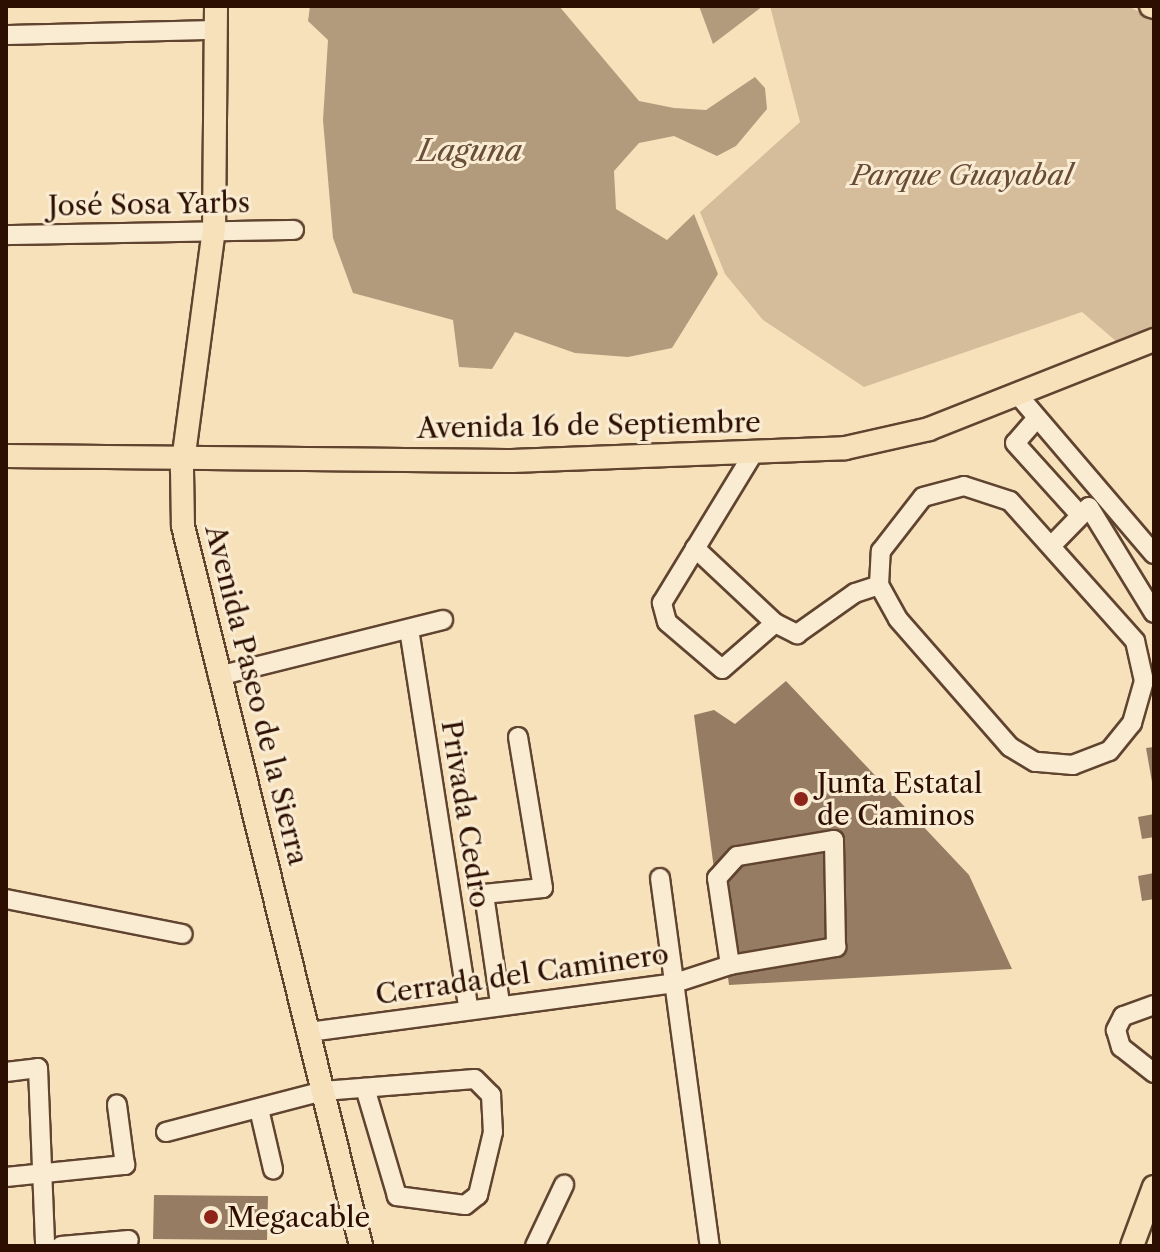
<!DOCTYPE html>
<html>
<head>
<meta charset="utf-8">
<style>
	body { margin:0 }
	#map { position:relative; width:1160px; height:1252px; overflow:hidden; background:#f7e1bb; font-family:"Libre Caslon Text",serif }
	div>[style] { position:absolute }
	.green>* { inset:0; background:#d5bd9c }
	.water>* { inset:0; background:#b29a7c }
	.building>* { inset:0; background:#967c62 }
	.roads { filter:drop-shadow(2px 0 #604430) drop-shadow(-2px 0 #604430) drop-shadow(0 2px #604430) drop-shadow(0 -2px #604430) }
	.minor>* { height:18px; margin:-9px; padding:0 9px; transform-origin:9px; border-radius:9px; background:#faecd3 }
	.major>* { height:22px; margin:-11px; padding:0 11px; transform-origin:11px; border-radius:11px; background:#f7e1bb }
	.dots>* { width:22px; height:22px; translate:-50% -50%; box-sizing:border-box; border:4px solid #faecd3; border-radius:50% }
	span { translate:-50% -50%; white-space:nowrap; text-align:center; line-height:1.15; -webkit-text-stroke:6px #faecd3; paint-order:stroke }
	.park-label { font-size:28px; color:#684c38; font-style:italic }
	.street-label { font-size:28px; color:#2d0f02 }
	.poi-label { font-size:28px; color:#2d0f02 }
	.left { translate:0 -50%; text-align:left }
	.water-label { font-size:30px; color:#694e39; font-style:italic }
	.frame { position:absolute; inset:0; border:8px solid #2d0f02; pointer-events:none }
</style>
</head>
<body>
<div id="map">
	<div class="green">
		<i style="clip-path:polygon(770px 6px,1128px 6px,1154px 20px,1154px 327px,1117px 342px,1082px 312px,864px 387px,763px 320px,725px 274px,700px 212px,800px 122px)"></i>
	</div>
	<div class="water">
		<i style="clip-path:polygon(310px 6px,559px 6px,639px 101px,674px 108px,706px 110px,755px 77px,765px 88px,767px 109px,736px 146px,717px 156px,674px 136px,639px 143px,614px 171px,616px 209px,667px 240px,694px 214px,718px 274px,672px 348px,628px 357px,575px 353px,515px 332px,492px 369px,459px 367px,453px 320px,353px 293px,333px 238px,323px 120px,328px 40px,308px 21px)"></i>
		<i style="clip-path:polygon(699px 6px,763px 6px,713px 44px)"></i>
	</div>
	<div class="building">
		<i style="clip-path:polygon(786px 681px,969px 875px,1012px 969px,729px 985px,694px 715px,714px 710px,735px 724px)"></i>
		<i style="clip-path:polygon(1154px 747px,1154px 782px,1152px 782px,1146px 748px)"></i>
		<i style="clip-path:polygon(1154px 814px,1154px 837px,1142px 839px,1138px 817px)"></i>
		<i style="clip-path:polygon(1154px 873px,1154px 899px,1142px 901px,1138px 876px)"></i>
		<i style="clip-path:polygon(154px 1195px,268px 1196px,267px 1240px,153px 1239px)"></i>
	</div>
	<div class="roads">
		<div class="minor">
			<i style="left:6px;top:35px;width:211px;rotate:-1.4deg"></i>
			<i style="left:6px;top:235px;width:288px;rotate:-1deg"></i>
			<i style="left:1018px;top:395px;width:209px;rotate:49.5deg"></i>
			<i style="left:1037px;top:418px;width:33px;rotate:131deg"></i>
			<i style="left:1015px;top:443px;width:97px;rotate:47.9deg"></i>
			<i style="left:964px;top:486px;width:48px;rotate:18.1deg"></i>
			<i style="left:1010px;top:501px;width:188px;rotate:48.2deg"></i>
			<i style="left:1135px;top:641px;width:41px;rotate:77.3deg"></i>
			<i style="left:1144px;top:681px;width:44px;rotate:105.9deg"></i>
			<i style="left:1132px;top:723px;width:36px;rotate:129deg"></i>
			<i style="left:1109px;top:751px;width:39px;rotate:159deg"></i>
			<i style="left:1073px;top:765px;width:38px;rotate:-175deg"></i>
			<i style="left:1035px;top:762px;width:29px;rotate:-149deg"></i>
			<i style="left:1010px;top:747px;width:170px;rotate:-131.2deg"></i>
			<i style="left:898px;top:619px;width:39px;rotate:-119deg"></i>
			<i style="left:879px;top:585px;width:34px;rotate:-87deg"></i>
			<i style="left:881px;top:551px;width:68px;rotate:-52.1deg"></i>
			<i style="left:923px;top:497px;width:42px;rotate:-15deg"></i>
			<i style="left:1089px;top:507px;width:124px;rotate:58.5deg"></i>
			<i style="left:1054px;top:543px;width:49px;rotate:-45.8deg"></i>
			<i style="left:695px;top:548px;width:110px;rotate:43.2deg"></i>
			<i style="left:775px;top:623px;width:70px;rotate:139deg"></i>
			<i style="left:722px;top:669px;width:72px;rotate:-139.5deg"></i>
			<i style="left:667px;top:622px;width:20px;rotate:-105deg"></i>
			<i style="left:662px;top:603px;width:177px;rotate:-58.6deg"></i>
			<i style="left:775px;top:623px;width:25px;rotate:27deg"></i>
			<i style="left:797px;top:634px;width:71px;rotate:-35.3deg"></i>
			<i style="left:855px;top:593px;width:25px;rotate:-18deg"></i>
			<i style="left:409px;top:629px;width:383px;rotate:81.1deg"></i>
			<i style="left:218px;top:676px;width:232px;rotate:-14deg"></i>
			<i style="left:660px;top:878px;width:371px;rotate:82.3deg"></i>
			<i style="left:6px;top:899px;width:180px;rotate:11.2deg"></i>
			<i style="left:500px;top:1003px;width:110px;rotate:-98.4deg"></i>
			<i style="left:484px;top:894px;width:59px;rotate:-5.8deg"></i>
			<i style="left:543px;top:888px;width:153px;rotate:-99.4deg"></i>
			<i style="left:1154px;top:1005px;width:33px;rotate:160deg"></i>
			<i style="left:1123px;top:1016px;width:16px;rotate:117deg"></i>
			<i style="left:1116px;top:1030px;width:18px;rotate:74deg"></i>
			<i style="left:1121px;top:1047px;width:42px;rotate:38.2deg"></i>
			<i style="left:309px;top:1032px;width:369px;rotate:-7.6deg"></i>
			<i style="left:675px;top:983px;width:58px;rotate:-18.1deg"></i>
			<i style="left:730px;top:965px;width:108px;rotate:-9.6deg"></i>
			<i style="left:836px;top:947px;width:107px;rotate:-91.1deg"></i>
			<i style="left:834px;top:840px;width:98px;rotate:170.6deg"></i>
			<i style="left:737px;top:856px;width:30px;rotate:132deg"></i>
			<i style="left:717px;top:878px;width:88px;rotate:81.5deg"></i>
			<i style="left:6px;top:1072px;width:32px;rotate:-7deg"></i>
			<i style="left:38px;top:1068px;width:178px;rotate:87.7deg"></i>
			<i style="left:259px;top:1109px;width:62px;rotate:76.9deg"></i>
			<i style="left:166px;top:1132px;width:162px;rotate:-14.6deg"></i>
			<i style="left:323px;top:1091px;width:152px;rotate:-4.5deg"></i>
			<i style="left:475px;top:1079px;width:23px;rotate:45deg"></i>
			<i style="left:491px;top:1095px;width:37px;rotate:87deg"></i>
			<i style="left:493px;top:1132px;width:65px;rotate:103.4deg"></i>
			<i style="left:478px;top:1195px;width:16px;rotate:142deg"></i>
			<i style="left:465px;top:1205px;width:69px;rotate:-172.5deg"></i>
			<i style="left:397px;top:1196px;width:113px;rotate:-106.5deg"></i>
			<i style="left:6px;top:1177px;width:120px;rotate:-5.8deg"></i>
			<i style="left:125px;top:1165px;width:61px;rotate:-97.6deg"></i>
			<i style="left:61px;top:1246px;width:68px;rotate:-5deg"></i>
			<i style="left:535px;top:1246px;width:68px;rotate:-64.6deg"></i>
		</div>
		<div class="major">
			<i style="left:216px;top:6px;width:223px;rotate:90.5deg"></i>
			<i style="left:214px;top:229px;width:243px;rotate:97.6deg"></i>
			<i style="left:182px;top:470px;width:56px;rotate:89deg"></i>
			<i style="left:183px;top:526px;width:742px;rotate:76.11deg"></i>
			<i style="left:1151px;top:6px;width:3px;rotate:18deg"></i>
			<i style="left:6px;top:456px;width:506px;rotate:0.57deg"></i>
			<i style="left:512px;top:461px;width:333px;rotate:-2.2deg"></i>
			<i style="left:845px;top:448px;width:86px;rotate:-12.7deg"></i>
			<i style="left:929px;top:429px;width:242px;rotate:-21.6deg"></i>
			<i style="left:1132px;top:1246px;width:63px;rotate:-69.6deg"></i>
		</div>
	</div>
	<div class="dots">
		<i style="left:801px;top:799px;background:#8f2418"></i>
		<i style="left:211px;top:1217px;background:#8f2418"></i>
	</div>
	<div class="park-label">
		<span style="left:962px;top:175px">Parque Guayabal</span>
	</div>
	<div class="street-label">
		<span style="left:149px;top:204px;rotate:-1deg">José Sosa Yarbs</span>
		<span style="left:589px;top:425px;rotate:-1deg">Avenida 16 de Septiembre</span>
		<span style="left:257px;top:695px;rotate:76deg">Avenida Paseo de la Sierra</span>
		<span style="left:466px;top:814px;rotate:81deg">Privada Cedro</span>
		<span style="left:522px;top:974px;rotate:-8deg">Cerrada del Caminero</span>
	</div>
	<div class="poi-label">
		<span class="left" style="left:817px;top:799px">Junta Estatal<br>de Caminos</span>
		<span class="left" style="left:227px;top:1217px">Megacable</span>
	</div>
	<div class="water-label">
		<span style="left:470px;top:151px">Laguna</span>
	</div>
	<div class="frame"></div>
</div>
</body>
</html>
